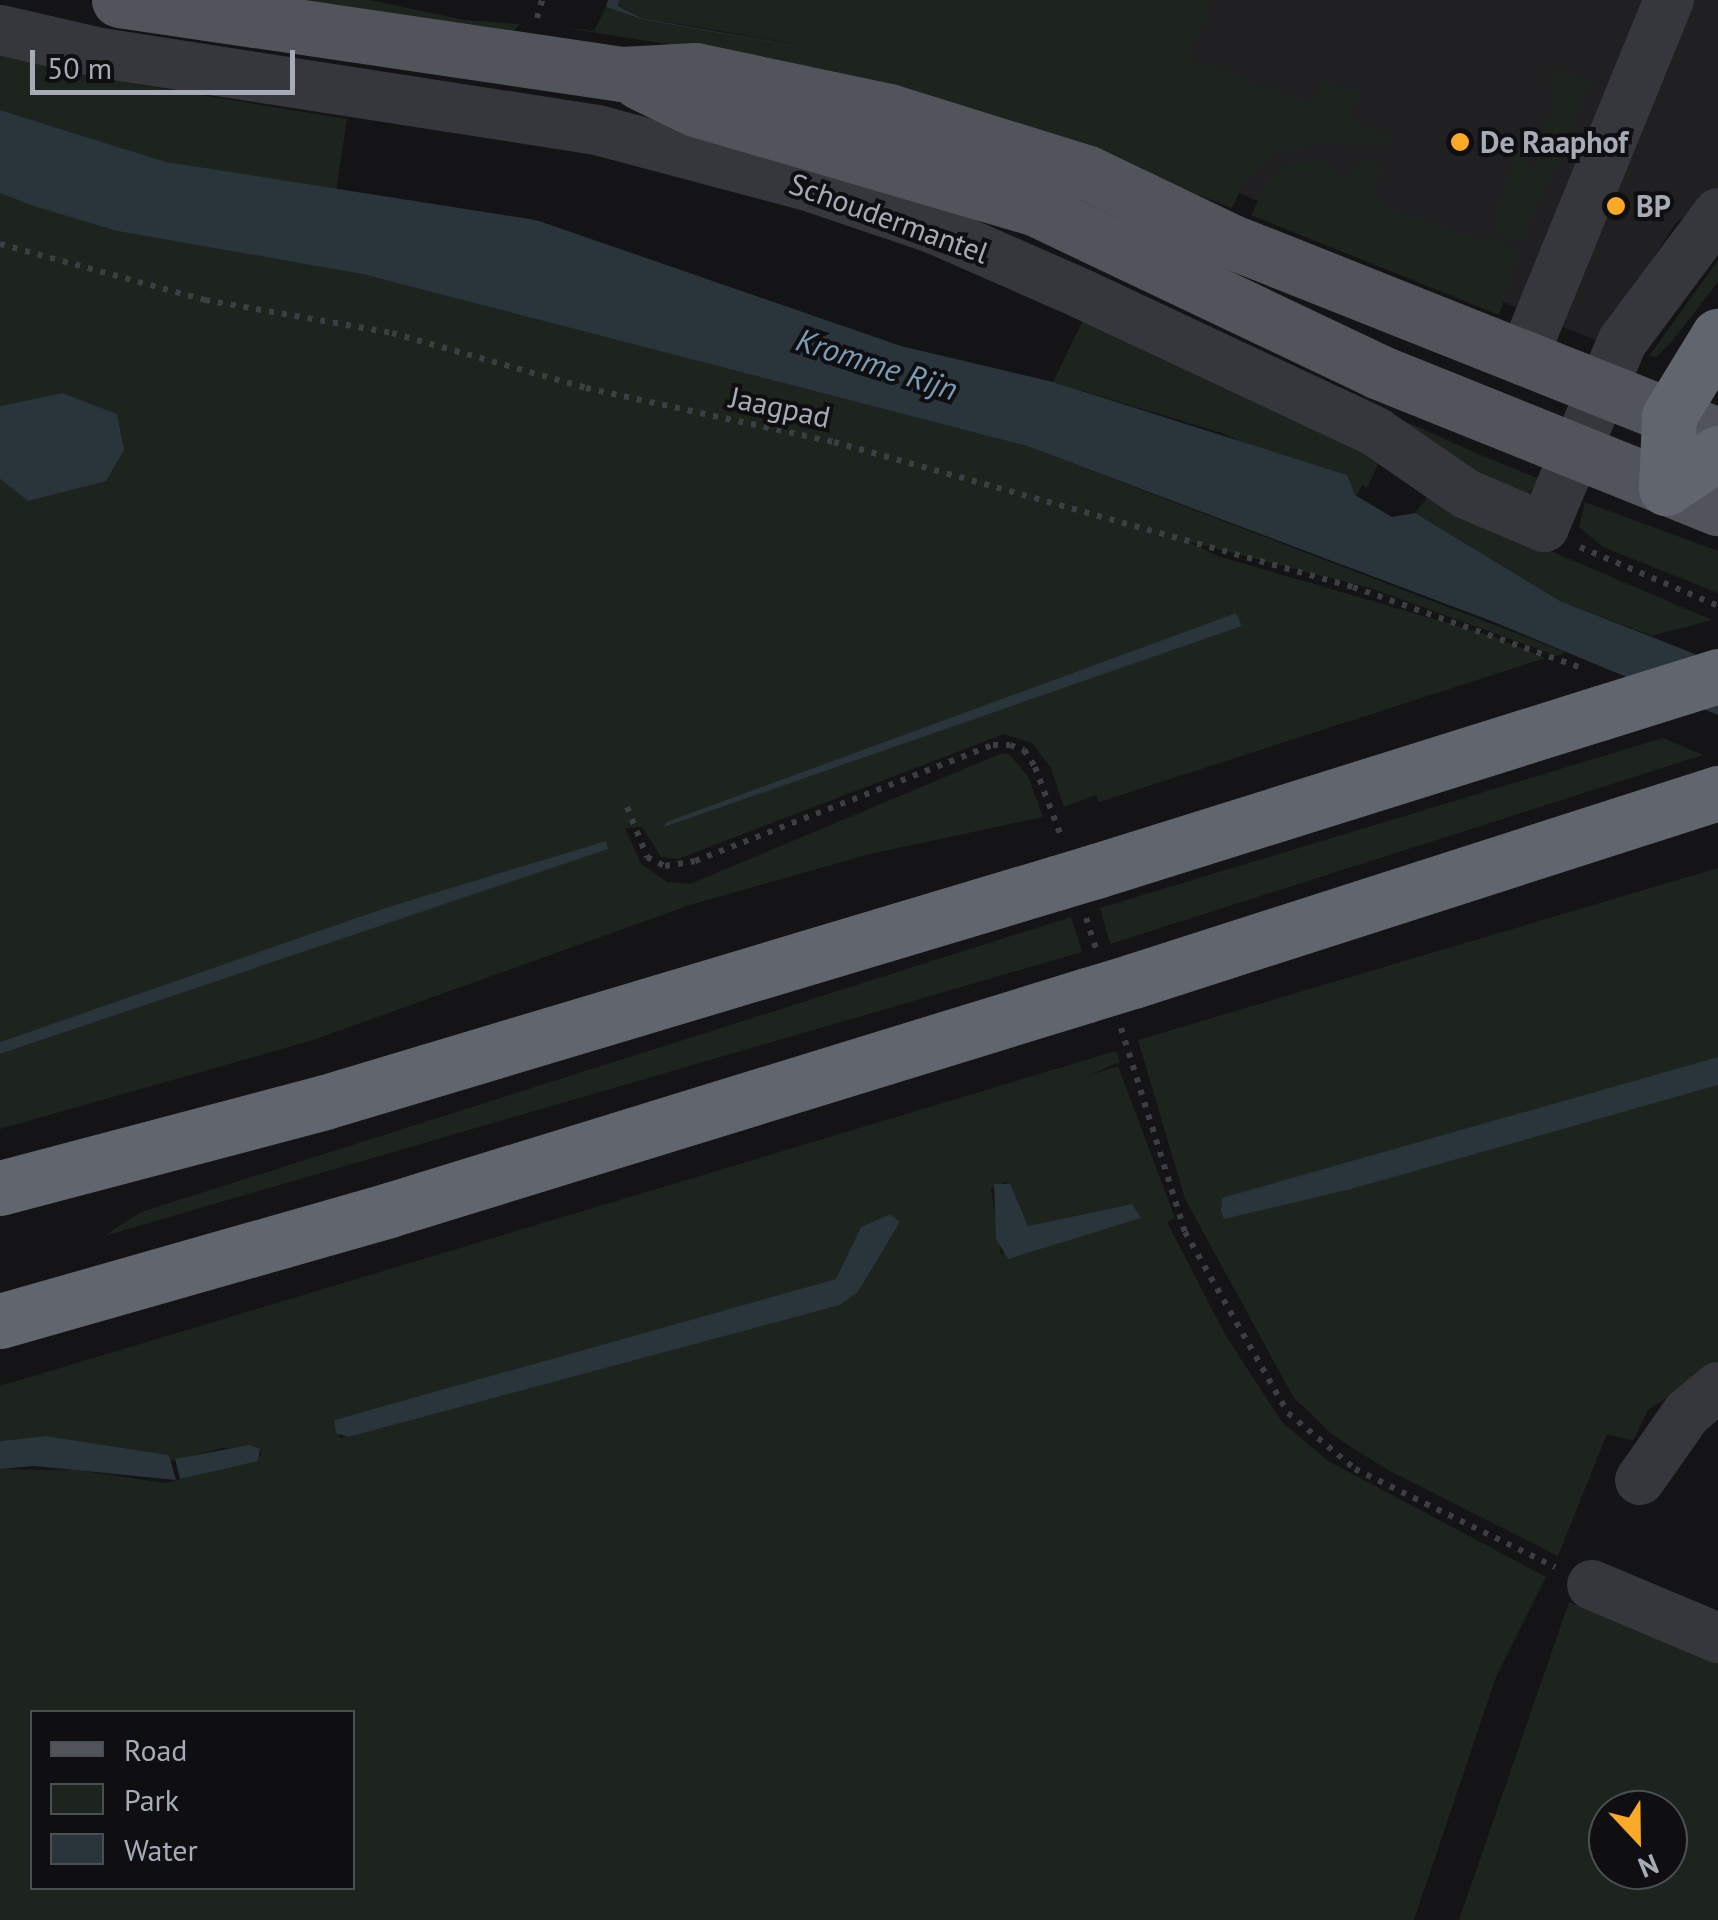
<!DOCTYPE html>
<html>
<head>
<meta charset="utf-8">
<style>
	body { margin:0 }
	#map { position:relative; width:1718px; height:1920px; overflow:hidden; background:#141416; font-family:"PT Sans",sans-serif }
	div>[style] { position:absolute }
	.built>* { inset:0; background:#202023 }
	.green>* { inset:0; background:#1c241d }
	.water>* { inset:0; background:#2a343b }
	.path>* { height:6px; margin-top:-3px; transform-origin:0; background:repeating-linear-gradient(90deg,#3b3e43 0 5px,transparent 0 13px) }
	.minor>* { height:50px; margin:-25px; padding:0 25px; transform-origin:25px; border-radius:25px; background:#35373c }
	.major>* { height:55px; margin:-27.5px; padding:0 27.5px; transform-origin:27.5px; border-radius:27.5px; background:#51545b }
	.highway>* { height:55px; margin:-27.5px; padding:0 27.5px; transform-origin:27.5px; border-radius:27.5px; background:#61656d }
	.highway-bridge>* { height:55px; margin:-27.5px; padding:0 27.5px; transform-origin:27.5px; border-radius:27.5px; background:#61656d }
	.dots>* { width:28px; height:28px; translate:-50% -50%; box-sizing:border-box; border:5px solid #0f0f11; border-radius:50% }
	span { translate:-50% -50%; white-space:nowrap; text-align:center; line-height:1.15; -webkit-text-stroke:8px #0f0f11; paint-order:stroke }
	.poi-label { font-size:30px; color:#a6acb7; font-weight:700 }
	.left { translate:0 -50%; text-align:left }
	.street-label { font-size:30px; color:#a6acb7 }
	.water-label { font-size:32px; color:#7b9cb4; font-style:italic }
	.legend { position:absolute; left:30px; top:1710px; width:325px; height:180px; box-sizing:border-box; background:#0f0f11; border:2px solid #4b4e53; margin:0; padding:12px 18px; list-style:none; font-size:30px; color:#a6acb7 }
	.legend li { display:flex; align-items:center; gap:20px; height:50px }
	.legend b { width:50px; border:2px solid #4b4e53 }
	.north { position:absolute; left:1588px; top:1790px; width:100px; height:100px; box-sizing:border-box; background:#0f0f11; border:2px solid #4b4e53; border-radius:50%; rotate:158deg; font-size:28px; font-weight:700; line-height:40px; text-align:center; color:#a6acb7 }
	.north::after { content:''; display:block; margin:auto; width:35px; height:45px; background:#faa929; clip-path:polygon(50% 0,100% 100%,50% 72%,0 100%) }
	.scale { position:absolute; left:30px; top:50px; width:265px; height:45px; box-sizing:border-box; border:5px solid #a6acb7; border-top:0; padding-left:12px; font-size:30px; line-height:35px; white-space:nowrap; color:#a6acb7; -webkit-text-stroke:8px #0f0f11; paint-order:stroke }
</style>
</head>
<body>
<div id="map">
	<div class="built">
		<i style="clip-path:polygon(823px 0,1718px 0,1718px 188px,1675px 224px,1600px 342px,1190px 173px)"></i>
	</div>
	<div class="green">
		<i style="clip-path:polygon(278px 0,370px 0,464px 20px,520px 24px,514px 31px)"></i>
		<i style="clip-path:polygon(619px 0,1213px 0,1189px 58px,1310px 104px,1324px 80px,1361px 93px,1349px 120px,1395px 140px,1391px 146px,1316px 144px,1278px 154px,1246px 178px,1232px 208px,1002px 119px,823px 69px,560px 27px,594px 31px,606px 7px,641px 19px,803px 45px,643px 18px,618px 5px)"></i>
		<i style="clip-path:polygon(0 50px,86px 76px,347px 119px,336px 192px,166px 162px,0 110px)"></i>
		<i style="clip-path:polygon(1549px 66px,1591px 84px,1523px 240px,1504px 239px,1495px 230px,1496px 218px,1516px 151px,1534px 167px,1553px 155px,1538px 135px,1552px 113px)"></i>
		<i style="clip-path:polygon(1361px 158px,1381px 164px,1376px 196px,1386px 207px,1481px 241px,1489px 236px,1519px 253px,1499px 315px,1251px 215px,1270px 177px,1291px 164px,1324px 159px,1334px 175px,1351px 180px)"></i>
		<i style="clip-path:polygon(evenodd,0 193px,117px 231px,362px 274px,1027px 446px,1565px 652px,1558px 656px,1370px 588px,1186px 541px,1218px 556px,1492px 636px,1545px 658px,1099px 802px,1096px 795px,1064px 807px,1051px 768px,1032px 743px,1004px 734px,678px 859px,661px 857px,642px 827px,625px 828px,641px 864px,667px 882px,690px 884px,1000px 754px,1009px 754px,1028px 776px,1043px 817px,870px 854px,693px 904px,313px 1040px,0 1129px,0 1054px,609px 845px,385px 908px,0 1042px,0 479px,28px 501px,62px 393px,0 406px,0 193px,1236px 613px,1241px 626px,664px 827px,666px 822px,1236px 613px)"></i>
		<i style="clip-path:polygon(1021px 248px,1469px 450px,1542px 480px,1523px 498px)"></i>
		<i style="clip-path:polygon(1718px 260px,1718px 282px,1673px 340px,1656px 357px,1649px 356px)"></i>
		<i style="clip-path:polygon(1089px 308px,1381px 458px,1367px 488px,1362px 485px,1357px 496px,1222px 433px,1053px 382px)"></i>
		<i style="clip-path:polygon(1435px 488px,1551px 551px,1712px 620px,1652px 636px,1560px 601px,1415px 513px)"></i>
		<i style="clip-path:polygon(1585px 502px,1718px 551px,1718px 593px,1603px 547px,1579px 527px)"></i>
		<i style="clip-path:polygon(1663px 738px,1703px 755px,1110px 944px,1100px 908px)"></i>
		<i style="clip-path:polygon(1718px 868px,1718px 1364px,1648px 1410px,1633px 1441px,1607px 1434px,1558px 1556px,1386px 1469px,1334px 1436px,1294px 1398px,1185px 1199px,1138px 1040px)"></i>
		<i style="clip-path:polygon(1071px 917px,1082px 952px,104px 1236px,141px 1212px)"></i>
		<i style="clip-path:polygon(evenodd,1116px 1051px,1120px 1062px,1087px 1076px,1118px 1066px,1175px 1218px,1167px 1222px,1226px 1336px,1282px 1422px,1328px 1461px,1546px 1577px,1496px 1677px,1414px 1920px,0 1920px,0 1469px,76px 1470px,166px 1483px,261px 1456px,260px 1449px,223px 1448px,171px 1461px,169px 1455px,46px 1436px,0 1441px,0 1386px,1116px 1051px,1006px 1182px,1028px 1226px,1132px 1204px,1001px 1254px,991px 1189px,1006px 1182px,1116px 1051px,890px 1214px,900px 1222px,858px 1292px,840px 1305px,340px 1438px,334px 1420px,837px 1279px,861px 1227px,890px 1214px,1116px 1051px,32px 1712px,352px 1712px,352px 1888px,32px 1888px,32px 1712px)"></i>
		<i style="clip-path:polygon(evenodd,1569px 1602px,1718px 1663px,1718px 1920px,1459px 1920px,1569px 1602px,1608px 1810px,1668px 1810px,1668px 1870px,1608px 1870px,1608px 1810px)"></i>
	</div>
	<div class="water">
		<i style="clip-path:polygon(608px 0,619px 0,618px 6px,642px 18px,803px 48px,641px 19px,606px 7px)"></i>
		<i style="clip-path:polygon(0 110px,166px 162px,536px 220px,901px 346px,1053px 382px,1347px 475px,1355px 495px,1392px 517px,1415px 513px,1560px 601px,1718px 663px,1718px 715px,1494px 622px,1027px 446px,362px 274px,117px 231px,34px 206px,0 193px)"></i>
		<i style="clip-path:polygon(62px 393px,117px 414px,124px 450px,106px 481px,28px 501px,0 479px,0 406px)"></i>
		<i style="clip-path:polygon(1236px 613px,1242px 626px,664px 827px,666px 822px)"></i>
		<i style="clip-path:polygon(606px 841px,608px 849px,0 1054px,0 1042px,385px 908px)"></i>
		<i style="clip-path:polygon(1718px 1057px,1718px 1085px,1351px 1189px,1224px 1219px,1221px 1211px,1222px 1198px)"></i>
		<i style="clip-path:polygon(994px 1184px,1010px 1184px,1028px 1226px,1132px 1204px,1141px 1218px,1008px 1259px,996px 1239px)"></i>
		<i style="clip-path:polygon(890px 1214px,900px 1222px,858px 1292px,840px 1305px,348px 1437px,336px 1433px,334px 1420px,836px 1279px,861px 1227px)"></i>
		<i style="clip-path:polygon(46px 1436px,169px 1455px,176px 1480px,34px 1466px,0 1469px,0 1441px)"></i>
		<i style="clip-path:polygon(249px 1445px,260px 1449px,258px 1461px,180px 1479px,175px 1459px)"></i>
	</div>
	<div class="path">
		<i style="left:537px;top:18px;width:19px;rotate:-74deg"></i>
		<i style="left:0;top:244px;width:213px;rotate:15.3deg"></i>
		<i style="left:205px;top:300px;width:190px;rotate:10deg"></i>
		<i style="left:392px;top:333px;width:202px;rotate:15.8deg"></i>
		<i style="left:586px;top:388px;width:254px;rotate:12.3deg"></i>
		<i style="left:834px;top:442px;width:539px;rotate:15.61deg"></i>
		<i style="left:1353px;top:587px;width:246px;rotate:19.5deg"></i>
		<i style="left:1580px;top:547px;width:150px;rotate:23.1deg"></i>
		<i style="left:627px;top:807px;width:54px;rotate:68.2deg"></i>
		<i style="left:647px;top:857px;width:20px;rotate:27deg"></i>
		<i style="left:665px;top:866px;width:30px;rotate:-9deg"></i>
		<i style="left:695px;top:861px;width:320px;rotate:-21.3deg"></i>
		<i style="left:993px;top:745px;width:17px"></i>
		<i style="left:1010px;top:745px;width:15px;rotate:20deg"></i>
		<i style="left:1024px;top:750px;width:20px;rotate:57deg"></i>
		<i style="left:1035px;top:767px;width:77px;rotate:69.4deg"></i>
		<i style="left:1086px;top:918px;width:33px;rotate:72deg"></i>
		<i style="left:1121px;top:1028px;width:214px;rotate:72.6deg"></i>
		<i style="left:1185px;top:1232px;width:208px;rotate:60.4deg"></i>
		<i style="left:1288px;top:1413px;width:87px;rotate:39.9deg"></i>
		<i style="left:1355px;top:1469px;width:223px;rotate:26.1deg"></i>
	</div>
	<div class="minor">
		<i style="left:0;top:30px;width:104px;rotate:12.8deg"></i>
		<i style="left:101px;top:53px;width:502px;rotate:8.82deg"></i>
		<i style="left:597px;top:130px;width:218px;rotate:14.9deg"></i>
		<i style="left:808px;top:186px;width:131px;rotate:18.7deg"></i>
		<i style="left:932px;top:228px;width:164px;rotate:23.7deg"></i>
		<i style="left:1082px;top:294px;width:325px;rotate:25.1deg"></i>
		<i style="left:1376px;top:432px;width:109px;rotate:34.6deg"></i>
		<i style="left:1466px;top:494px;width:85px;rotate:22.9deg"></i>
		<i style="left:1544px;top:527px;width:201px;rotate:-67.1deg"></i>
		<i style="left:1622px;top:342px;width:161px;rotate:-53.3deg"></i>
		<i style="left:1522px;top:360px;width:389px;rotate:-67.8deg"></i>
		<i style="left:1640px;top:1480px;width:82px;rotate:-55deg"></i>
		<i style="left:1687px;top:1413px;width:40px;rotate:-40deg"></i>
		<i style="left:1592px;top:1585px;width:137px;rotate:22.8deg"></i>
	</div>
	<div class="major">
		<i style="left:119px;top:0;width:508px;rotate:8.37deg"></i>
		<i style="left:622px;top:74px;width:73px;rotate:-3.1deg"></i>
		<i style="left:695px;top:70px;width:198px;rotate:11.9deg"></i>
		<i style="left:889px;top:111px;width:208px;rotate:17.3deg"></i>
		<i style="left:1088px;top:173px;width:157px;rotate:25.6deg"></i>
		<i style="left:1230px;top:241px;width:525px;rotate:21.68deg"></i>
		<i style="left:639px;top:82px;width:62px;rotate:25.7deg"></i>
		<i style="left:695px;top:109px;width:353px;rotate:16.3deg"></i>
		<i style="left:1034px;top:208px;width:382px;rotate:25.4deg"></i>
		<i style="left:1379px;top:372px;width:365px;rotate:21.9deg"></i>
	</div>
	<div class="highway">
		<i style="left:1666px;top:488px;width:72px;rotate:-87.6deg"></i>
		<i style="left:1669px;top:416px;width:94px;rotate:-58.5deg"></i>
		<i style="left:1666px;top:488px;width:63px;rotate:-33.9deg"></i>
		<i style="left:1096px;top:871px;width:528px;rotate:-17.41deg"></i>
		<i style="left:1133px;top:981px;width:614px;rotate:-17.82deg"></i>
		<i style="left:0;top:1188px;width:336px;rotate:-14.8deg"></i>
		<i style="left:325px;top:1102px;width:763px;rotate:-16.68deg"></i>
		<i style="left:0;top:1321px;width:405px;rotate:-15.9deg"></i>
		<i style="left:389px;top:1210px;width:730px;rotate:-17.12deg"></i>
	</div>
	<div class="highway-bridge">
		<i style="left:1600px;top:713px;width:124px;rotate:-17.4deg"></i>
		<i style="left:1056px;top:883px;width:42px;rotate:-16.7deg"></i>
		<i style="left:1087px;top:995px;width:48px;rotate:-16.9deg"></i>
	</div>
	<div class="dots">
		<i style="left:1460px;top:142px;background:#faa929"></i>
		<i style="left:1616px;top:206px;background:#faa929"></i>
	</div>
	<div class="poi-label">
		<span class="left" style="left:1480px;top:142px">De Raaphof</span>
		<span class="left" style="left:1636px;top:206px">BP</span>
	</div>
	<div class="street-label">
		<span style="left:889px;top:218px;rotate:20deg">Schoudermantel</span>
		<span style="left:780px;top:407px;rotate:12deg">Jaagpad</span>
	</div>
	<div class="water-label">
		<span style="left:877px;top:364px;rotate:18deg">Kromme Rijn</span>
	</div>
	<ul class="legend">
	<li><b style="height:12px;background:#51545b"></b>Road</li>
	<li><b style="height:28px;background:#1c241d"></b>Park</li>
	<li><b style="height:28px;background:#2a343b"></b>Water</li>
	</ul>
	<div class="north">N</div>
	<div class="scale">50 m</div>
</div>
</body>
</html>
